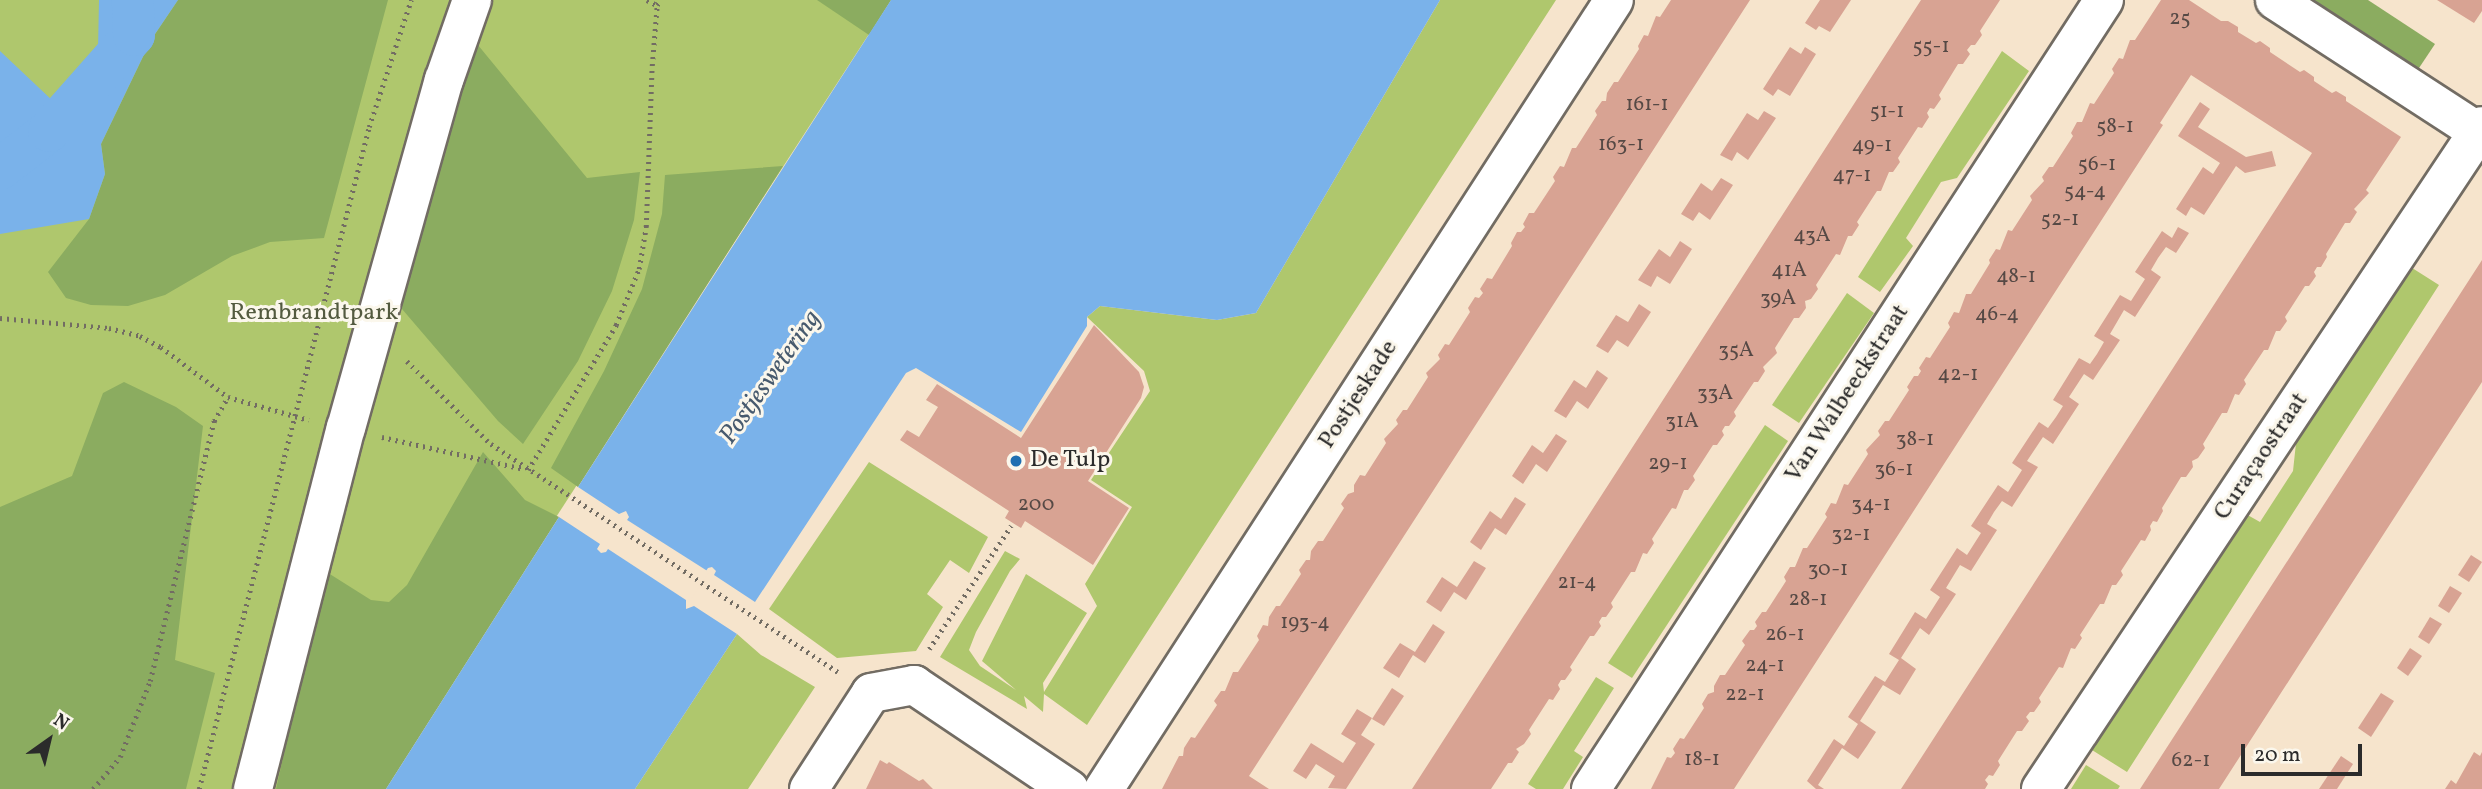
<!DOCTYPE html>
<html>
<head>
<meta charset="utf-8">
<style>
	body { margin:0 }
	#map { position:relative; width:2482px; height:789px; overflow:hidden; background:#f6e4cc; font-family:Vollkorn,serif }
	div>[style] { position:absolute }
	.green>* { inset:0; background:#afc76d }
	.forest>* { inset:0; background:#8bac60 }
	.water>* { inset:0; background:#7ab2ea }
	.pier>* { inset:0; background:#f6e4cc }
	.canal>* { height:42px; margin:-21px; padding:0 21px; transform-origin:21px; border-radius:21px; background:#7ab2ea }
	.building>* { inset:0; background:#d8a393 }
	.path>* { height:4.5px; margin-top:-2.25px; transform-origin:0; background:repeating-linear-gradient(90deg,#726c63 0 2px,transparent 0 7px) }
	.roads { filter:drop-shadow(2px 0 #726c63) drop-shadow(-2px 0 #726c63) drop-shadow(0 2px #726c63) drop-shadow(0 -2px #726c63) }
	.minor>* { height:38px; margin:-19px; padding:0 19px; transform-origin:19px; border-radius:19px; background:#fff }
	.dots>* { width:19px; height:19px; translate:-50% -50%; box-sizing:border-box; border:4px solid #fbf7ec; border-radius:50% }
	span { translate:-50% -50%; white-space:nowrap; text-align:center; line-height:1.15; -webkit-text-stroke:6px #fbf7ec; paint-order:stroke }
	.number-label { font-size:21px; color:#564945 }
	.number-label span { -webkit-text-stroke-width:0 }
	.park-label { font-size:24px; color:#535a3f }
	.street-label { font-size:24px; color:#2b2b2b }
	.poi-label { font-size:24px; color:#2b2b2b }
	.left { translate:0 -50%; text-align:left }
	.water-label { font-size:26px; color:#475a6e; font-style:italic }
	.north { position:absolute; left:14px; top:705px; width:70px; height:70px; -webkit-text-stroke:5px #fbf7ec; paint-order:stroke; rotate:34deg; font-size:19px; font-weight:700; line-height:28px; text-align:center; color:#2b2b2b }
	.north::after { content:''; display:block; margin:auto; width:24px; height:32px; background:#2b2b2b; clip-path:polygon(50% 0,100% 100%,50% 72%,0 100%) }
	.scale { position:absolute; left:2241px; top:744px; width:121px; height:32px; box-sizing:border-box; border:4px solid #2b2b2b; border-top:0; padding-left:9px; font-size:21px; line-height:24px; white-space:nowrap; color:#2b2b2b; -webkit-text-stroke:5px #fbf7ec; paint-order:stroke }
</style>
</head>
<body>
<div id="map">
	<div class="green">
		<i style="clip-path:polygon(0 0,891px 0,380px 789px,0 789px)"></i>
		<i style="clip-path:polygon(1440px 0,1556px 0,1087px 725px,1044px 694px,1043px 712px,1024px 696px,1027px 709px,940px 657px,1005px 551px,1020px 559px,1010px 571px,976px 632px,969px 650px,980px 666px,1016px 690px,982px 661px,1026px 574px,1087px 613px,1043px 683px,1044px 692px,1097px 606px,1085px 584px,1132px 507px,1091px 480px,1150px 391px,1144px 371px,1087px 317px,1100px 306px,1217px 320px,1256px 313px)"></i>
		<i style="clip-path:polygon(2002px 51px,2029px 71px,1957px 178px,1941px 182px,1906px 238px,1913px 246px,1880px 292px,1858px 277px)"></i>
		<i style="clip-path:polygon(2409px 266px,2439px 285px,2127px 772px,2092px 750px,2244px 513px,2260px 522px,2293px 471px,2296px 443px)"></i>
		<i style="clip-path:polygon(1847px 293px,1874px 313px,1799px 423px,1772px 405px)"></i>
		<i style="clip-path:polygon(1765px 425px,1788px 441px,1632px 678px,1608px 663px)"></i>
		<i style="clip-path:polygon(869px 462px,988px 537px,969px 573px,950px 560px,927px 594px,943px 607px,916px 651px,837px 658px,769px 609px)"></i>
		<i style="clip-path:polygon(737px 634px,761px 655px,815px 687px,748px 789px,635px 789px)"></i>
		<i style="clip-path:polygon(1596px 677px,1614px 688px,1574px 751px,1583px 757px,1563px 789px,1536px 789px,1528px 784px)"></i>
		<i style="clip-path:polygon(2086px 765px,2120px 786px,2118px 789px,2071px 789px)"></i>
	</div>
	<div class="forest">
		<i style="clip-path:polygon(178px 0,388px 0,324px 238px,270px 242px,232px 256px,165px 295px,128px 306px,91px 305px,66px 298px,48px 272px,89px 219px,105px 174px,101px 144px,151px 40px)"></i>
		<i style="clip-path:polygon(817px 0,891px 0,869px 35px)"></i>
		<i style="clip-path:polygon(2309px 0,2368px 0,2435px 44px,2417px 71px)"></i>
		<i style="clip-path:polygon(473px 39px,587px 178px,640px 172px,634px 220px,612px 291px,578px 361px,523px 444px,498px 421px,396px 302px)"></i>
		<i style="clip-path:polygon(783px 166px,578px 487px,551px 468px,604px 371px,642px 289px,662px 214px,665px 175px)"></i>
		<i style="clip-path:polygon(124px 382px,176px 407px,203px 426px,175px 660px,215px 673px,186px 789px,0 789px,0 507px,72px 476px,103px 393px)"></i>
		<i style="clip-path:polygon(483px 452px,525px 500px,559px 517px,386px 789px,276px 789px,325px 571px,371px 600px,389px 602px,407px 585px)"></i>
	</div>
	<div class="water">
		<i style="clip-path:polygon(99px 0,178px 0,151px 40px,101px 144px,105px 174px,89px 219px,0 234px,0 51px,54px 102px,72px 110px,85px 107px,97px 100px)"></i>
		<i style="clip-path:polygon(891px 0,1440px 0,1256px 313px,1217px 320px,1100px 306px,1087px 317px,1087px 326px,1021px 432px,916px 368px,906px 373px,755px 602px,714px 575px,716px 571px,712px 567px,708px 568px,686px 600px,686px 609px,694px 606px,737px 634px,635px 789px,386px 789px,559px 517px,600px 544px,597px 549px,601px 553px,606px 552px,629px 517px,626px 511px,619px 514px,578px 487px)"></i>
	</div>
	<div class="pier">
		<i style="clip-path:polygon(624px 518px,709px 572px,689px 602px,605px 547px)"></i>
	</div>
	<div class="canal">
		<i style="left:0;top:169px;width:62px;rotate:-37.8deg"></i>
		<i style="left:49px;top:131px;width:128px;rotate:-48.5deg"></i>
		<i style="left:134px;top:35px;width:35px;rotate:-92deg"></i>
	</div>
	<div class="building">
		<i style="clip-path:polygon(1671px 0,1750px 0,1249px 776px,1269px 789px,1162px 789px,1179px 756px,1183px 756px,1184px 748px,1191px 737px,1195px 738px,1217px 705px,1214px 701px,1221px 691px,1225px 691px,1233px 672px,1238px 672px,1259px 640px,1257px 636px,1263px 625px,1268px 626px,1269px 617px,1276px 606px,1280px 606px,1301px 574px,1299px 570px,1306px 560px,1310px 560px,1311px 551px,1318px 541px,1323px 541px,1344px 508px,1341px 504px,1348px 494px,1354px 492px,1354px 485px,1360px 475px,1365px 476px,1386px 443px,1384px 439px,1398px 424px,1396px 420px,1403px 410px,1407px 410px,1428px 377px,1426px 373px,1440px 359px,1438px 355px,1445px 344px,1449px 345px,1470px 312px,1468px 308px,1475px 297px,1479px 298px,1483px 293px,1480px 289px,1487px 278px,1492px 279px,1512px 246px,1511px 243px,1517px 232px,1521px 232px,1525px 227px,1523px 224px,1529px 213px,1534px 213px,1555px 181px,1553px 177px,1560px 166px,1564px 167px,1572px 148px,1576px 148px,1597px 115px,1595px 111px,1602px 101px,1606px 101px,1607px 93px,1614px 82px,1618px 82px,1639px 49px,1638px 46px,1644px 35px,1648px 36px,1656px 16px,1660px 17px)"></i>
		<i style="clip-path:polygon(1820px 0,1851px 0,1830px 32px,1819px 26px,1816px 30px,1805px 23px)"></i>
		<i style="clip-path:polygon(1921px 0,2000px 0,1980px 31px,1982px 35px,1975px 45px,1971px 45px,1967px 50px,1970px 54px,1963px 64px,1958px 64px,1939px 95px,1941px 99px,1934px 109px,1930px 108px,1927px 113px,1929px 117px,1922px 128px,1918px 127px,1898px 158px,1900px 162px,1893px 172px,1889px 172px,1881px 191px,1877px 191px,1857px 222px,1859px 225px,1852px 236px,1848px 236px,1840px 255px,1836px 254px,1816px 285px,1818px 289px,1811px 299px,1805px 301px,1806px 308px,1799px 318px,1794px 318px,1775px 348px,1777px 353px,1763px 367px,1765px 371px,1758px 382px,1754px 382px,1734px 412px,1736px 416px,1729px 426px,1725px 426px,1722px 431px,1724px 435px,1717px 445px,1713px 445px,1693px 476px,1695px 480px,1688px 490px,1684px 490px,1676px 509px,1672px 508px,1652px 539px,1654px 543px,1647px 554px,1643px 553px,1635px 572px,1631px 572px,1611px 603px,1613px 607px,1606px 617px,1602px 617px,1599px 622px,1601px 626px,1594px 636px,1590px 636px,1570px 667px,1572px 670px,1565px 680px,1561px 680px,1558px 685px,1560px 689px,1553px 700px,1549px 699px,1529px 730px,1531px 734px,1524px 744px,1516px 749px,1519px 752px,1512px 763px,1508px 763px,1491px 789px,1412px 789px)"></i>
		<i style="clip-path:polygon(2161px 0,2189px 0,2221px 21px,2228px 21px,2238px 27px,2238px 32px,2256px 43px,2260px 41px,2270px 48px,2270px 52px,2300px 72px,2304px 70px,2314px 77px,2314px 81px,2332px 93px,2336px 91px,2346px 97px,2346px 101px,2401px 137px,2366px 190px,2369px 193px,2354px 209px,2357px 212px,2350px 223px,2345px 223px,2326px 254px,2327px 257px,2321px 267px,2317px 267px,2314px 272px,2316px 276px,2309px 286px,2305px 286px,2285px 317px,2287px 321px,2280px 331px,2276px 331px,2268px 350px,2264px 350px,2244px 380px,2246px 384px,2239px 395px,2235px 394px,2227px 413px,2222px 413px,2203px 444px,2205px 448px,2198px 458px,2192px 461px,2193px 467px,2186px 477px,2181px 477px,2162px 508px,2163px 511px,2157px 522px,2153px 521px,2150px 526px,2151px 530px,2145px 541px,2141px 540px,2121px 571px,2123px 575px,2116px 585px,2112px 585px,2104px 604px,2100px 604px,2080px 635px,2082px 638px,2075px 649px,2071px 648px,2063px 668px,2059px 667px,2039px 698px,2041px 702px,2034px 712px,2030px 712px,2026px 717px,2029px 721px,2022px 731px,2017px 731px,1998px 761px,2000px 765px,1993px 776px,1989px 775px,1985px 780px,1988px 784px,1985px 789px,1901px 789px,2312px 153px,2191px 75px,2160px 123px,2163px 125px,1734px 789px,1651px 789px,1667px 757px,1671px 758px,1675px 753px,1673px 749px,1680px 738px,1684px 739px,1704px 708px,1702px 704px,1708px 694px,1714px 692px,1714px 686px,1720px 675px,1725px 675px,1745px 645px,1742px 641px,1750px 630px,1754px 630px,1757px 626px,1755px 622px,1762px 612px,1766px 612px,1786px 581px,1784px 577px,1790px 567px,1795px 567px,1803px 548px,1807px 548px,1827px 517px,1825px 514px,1831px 503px,1836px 504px,1844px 484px,1848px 485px,1868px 454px,1866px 450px,1880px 435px,1878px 431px,1885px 421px,1889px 421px,1909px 390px,1907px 387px,1914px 376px,1918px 376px,1921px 371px,1919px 368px,1926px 357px,1930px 358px,1950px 327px,1948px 323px,1954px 312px,1959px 313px,1966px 294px,1971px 294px,1990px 263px,1989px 260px,1996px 249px,2000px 250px,2008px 230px,2012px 231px,2032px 200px,2030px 196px,2044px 181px,2042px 177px,2049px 167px,2053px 167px,2073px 136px,2071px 133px,2077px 122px,2082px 122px,2090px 103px,2094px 104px,2114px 73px,2112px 69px,2119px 58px,2123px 59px,2130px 40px,2135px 40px)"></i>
		<i style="clip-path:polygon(2437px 0,2482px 0,2482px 11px,2474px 23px)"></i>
		<i style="clip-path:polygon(1790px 47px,1801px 54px,1805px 47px,1816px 54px,1790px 96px,1778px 89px,1773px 96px,1763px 89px)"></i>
		<i style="clip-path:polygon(2200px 102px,2210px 109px,2198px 127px,2246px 157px,2272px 151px,2276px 166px,2245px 173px,2236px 166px,2204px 215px,2191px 207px,2186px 216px,2176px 209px,2203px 167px,2213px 174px,2220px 163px,2178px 136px)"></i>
		<i style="clip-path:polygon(1764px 111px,1776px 118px,1748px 160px,1737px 152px,1732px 161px,1720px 155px,1747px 113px,1758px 120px)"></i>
		<i style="clip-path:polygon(1721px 178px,1733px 185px,1710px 220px,1699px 212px,1693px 221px,1681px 214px,1701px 183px,1712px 191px)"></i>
		<i style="clip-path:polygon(2178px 227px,2189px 233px,2176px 253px,2166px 247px,2158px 258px,2151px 270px,2161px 277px,2135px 317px,2124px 310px,2110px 334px,2120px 340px,2093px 380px,2084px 374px,2069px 397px,2079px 404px,2053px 444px,2043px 437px,2027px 461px,2038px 467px,2012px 507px,2002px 501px,1994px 512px,1987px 524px,1997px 530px,1971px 571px,1960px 565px,1946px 588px,1956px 594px,1929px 635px,1920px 628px,1901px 658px,1916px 669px,1900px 695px,1883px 685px,1860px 721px,1876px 732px,1867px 746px,1858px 759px,1842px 748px,1818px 785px,1824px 789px,1816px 789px,1807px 781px,1834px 739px,1844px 746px,1858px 724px,1848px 717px,1875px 676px,1885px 682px,1899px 660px,1889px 654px,1915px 612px,1926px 619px,1940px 597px,1930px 590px,1957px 548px,1967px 555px,1981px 533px,1971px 526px,1998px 485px,2008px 492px,2022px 470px,2012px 463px,2039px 422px,2048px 428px,2056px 417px,2063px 406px,2053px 400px,2079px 358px,2090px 364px,2097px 354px,2104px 342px,2094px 336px,2120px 295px,2131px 301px,2145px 279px,2135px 272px,2162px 231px,2172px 238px)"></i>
		<i style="clip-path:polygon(1680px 241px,1692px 249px,1670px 284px,1657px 276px,1651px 287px,1638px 280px,1659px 249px,1670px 257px)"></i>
		<i style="clip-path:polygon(2482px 260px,2482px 382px,2299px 665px,2219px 789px,2140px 789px)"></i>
		<i style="clip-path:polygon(1639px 304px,1651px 312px,1628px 347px,1617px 340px,1608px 353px,1596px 346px,1616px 315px,1628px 322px)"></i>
		<i style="clip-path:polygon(1094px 325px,1139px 372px,1144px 387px,1141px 398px,1088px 481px,1129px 508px,1093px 565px,1025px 521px,1021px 528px,1005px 518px,1009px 511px,900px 440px,907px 430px,919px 437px,938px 407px,926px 400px,937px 384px,1021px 438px)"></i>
		<i style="clip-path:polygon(1597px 370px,1608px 378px,1588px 409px,1577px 401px,1566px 418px,1554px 411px,1574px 380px,1586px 388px)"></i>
		<i style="clip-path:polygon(1556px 434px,1567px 441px,1547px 472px,1536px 464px,1523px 484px,1512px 476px,1532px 445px,1543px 453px)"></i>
		<i style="clip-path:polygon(1515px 497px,1526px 504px,1506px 535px,1495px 528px,1481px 550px,1470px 542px,1490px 511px,1501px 519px)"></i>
		<i style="clip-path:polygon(2471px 555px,2482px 562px,2469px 582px,2458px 575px)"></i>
		<i style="clip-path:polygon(1474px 561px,1486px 568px,1466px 600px,1454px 592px,1441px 612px,1426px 602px,1442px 577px,1457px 587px)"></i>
		<i style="clip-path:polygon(2450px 586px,2462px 593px,2449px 613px,2438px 606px)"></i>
		<i style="clip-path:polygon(2430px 617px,2442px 624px,2429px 644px,2418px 637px)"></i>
		<i style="clip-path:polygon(1433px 624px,1445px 632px,1425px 663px,1413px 655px,1399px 678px,1383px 668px,1400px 643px,1415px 652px)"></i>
		<i style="clip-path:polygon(2410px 648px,2422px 656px,2408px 676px,2397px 668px)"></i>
		<i style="clip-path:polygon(1392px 688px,1404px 696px,1384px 726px,1372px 719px)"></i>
		<i style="clip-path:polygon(2381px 693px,2394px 701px,2371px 737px,2358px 728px)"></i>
		<i style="clip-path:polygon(1357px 709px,1372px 718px,1361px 735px,1375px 744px,1346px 789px,1328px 788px,1335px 776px,1316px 764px,1306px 779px,1293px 771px,1311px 743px,1343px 763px,1356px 743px,1341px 734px)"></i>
		<i style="clip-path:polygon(2474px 752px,2480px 756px,2482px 752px,2482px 789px,2445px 789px,2451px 780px,2456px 784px)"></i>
		<i style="clip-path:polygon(2341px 756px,2353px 764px,2337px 789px,2319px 789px)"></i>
		<i style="clip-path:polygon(880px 760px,887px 764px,889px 762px,919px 781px,923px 779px,933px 789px,866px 789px)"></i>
	</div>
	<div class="path">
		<i style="left:647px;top:0;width:11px;rotate:27deg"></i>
		<i style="left:0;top:318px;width:109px;rotate:5.2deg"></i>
		<i style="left:109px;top:328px;width:32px;rotate:14deg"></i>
		<i style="left:140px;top:336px;width:24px;rotate:28deg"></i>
		<i style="left:161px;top:347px;width:84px;rotate:36.7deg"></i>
		<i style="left:228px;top:397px;width:84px;rotate:15.9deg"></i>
		<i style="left:407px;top:361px;width:118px;rotate:44.7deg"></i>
		<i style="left:491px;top:444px;width:415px;rotate:33.3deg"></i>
		<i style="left:382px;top:437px;width:146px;rotate:12.7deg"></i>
		<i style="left:528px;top:470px;width:170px;rotate:-58.7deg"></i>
		<i style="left:616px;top:325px;width:61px;rotate:-67.7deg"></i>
		<i style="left:639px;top:269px;width:43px;rotate:-80.5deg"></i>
		<i style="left:646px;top:227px;width:161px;rotate:-87.9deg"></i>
		<i style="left:652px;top:66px;width:61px;rotate:-85.3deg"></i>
		<i style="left:657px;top:5px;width:6px;rotate:-51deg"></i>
		<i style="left:929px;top:649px;width:148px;rotate:-56.3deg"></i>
		<i style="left:93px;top:789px;width:42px;rotate:-49.8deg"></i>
		<i style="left:120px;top:757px;width:82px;rotate:-68.5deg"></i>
		<i style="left:150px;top:681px;width:268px;rotate:-76.2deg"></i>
		<i style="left:214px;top:421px;width:28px;rotate:-60deg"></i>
		<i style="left:199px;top:789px;width:683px;rotate:-75.6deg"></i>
		<i style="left:369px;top:127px;width:134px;rotate:-71.7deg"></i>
	</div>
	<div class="roads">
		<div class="minor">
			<i style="left:2275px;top:0;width:242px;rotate:33deg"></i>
			<i style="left:253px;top:789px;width:373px;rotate:-75.6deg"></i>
			<i style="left:346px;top:428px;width:362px;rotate:-74.3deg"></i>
			<i style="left:444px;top:80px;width:85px;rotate:-70.7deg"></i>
			<i style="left:809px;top:789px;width:114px;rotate:-57.1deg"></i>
			<i style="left:871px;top:693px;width:44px;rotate:-10.5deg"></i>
			<i style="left:914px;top:685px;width:187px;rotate:33.9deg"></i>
			<i style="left:1104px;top:789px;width:939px;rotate:-57.12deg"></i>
			<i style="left:1591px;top:789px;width:941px;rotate:-56.97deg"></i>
			<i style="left:2041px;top:789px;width:796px;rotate:-56.37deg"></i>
		</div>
	</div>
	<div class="dots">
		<i style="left:1016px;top:461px;background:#1f6fb2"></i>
	</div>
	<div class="number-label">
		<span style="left:2180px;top:19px">25</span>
		<span style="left:1931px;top:47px">55-1</span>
		<span style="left:1647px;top:105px">161-1</span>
		<span style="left:1887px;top:112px">51-1</span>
		<span style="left:2115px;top:127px">58-1</span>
		<span style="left:1621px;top:145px">163-1</span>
		<span style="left:1872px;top:146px">49-1</span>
		<span style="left:2097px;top:165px">56-1</span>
		<span style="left:1852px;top:176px">47-1</span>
		<span style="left:2085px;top:192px">54-4</span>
		<span style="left:2060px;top:220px">52-1</span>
		<span style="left:1812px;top:236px">43A</span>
		<span style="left:1789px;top:271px">41A</span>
		<span style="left:2016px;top:277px">48-1</span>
		<span style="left:1778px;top:299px">39A</span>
		<span style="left:1997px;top:315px">46-4</span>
		<span style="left:1736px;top:351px">35A</span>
		<span style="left:1958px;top:375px">42-1</span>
		<span style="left:1715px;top:394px">33A</span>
		<span style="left:1682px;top:422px">31A</span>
		<span style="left:1915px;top:440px">38-1</span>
		<span style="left:1668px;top:464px">29-1</span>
		<span style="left:1894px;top:470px">36-1</span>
		<span style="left:1036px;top:505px">200</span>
		<span style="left:1871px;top:505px">34-1</span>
		<span style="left:1851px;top:535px">32-1</span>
		<span style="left:1828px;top:570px">30-1</span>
		<span style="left:1577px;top:583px">21-4</span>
		<span style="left:1808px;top:600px">28-1</span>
		<span style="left:1305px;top:623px">193-4</span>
		<span style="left:1785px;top:635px">26-1</span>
		<span style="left:1765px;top:666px">24-1</span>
		<span style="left:1745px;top:695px">22-1</span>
		<span style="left:1702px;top:760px">18-1</span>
		<span style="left:2191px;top:761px">62-1</span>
	</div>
	<div class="park-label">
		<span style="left:314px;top:314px">Rembrandtpark</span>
	</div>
	<div class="street-label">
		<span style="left:1848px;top:394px;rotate:-57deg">Van Walbeeckstraat</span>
		<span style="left:1359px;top:395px;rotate:-57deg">Postjeskade</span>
		<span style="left:2262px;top:457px;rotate:-56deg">Curaçaostraat</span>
	</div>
	<div class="poi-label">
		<span class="left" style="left:1030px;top:461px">De Tulp</span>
	</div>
	<div class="water-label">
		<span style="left:771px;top:378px;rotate:-55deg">Postjeswetering</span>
	</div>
	<div class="north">N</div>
	<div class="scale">20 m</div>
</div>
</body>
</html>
